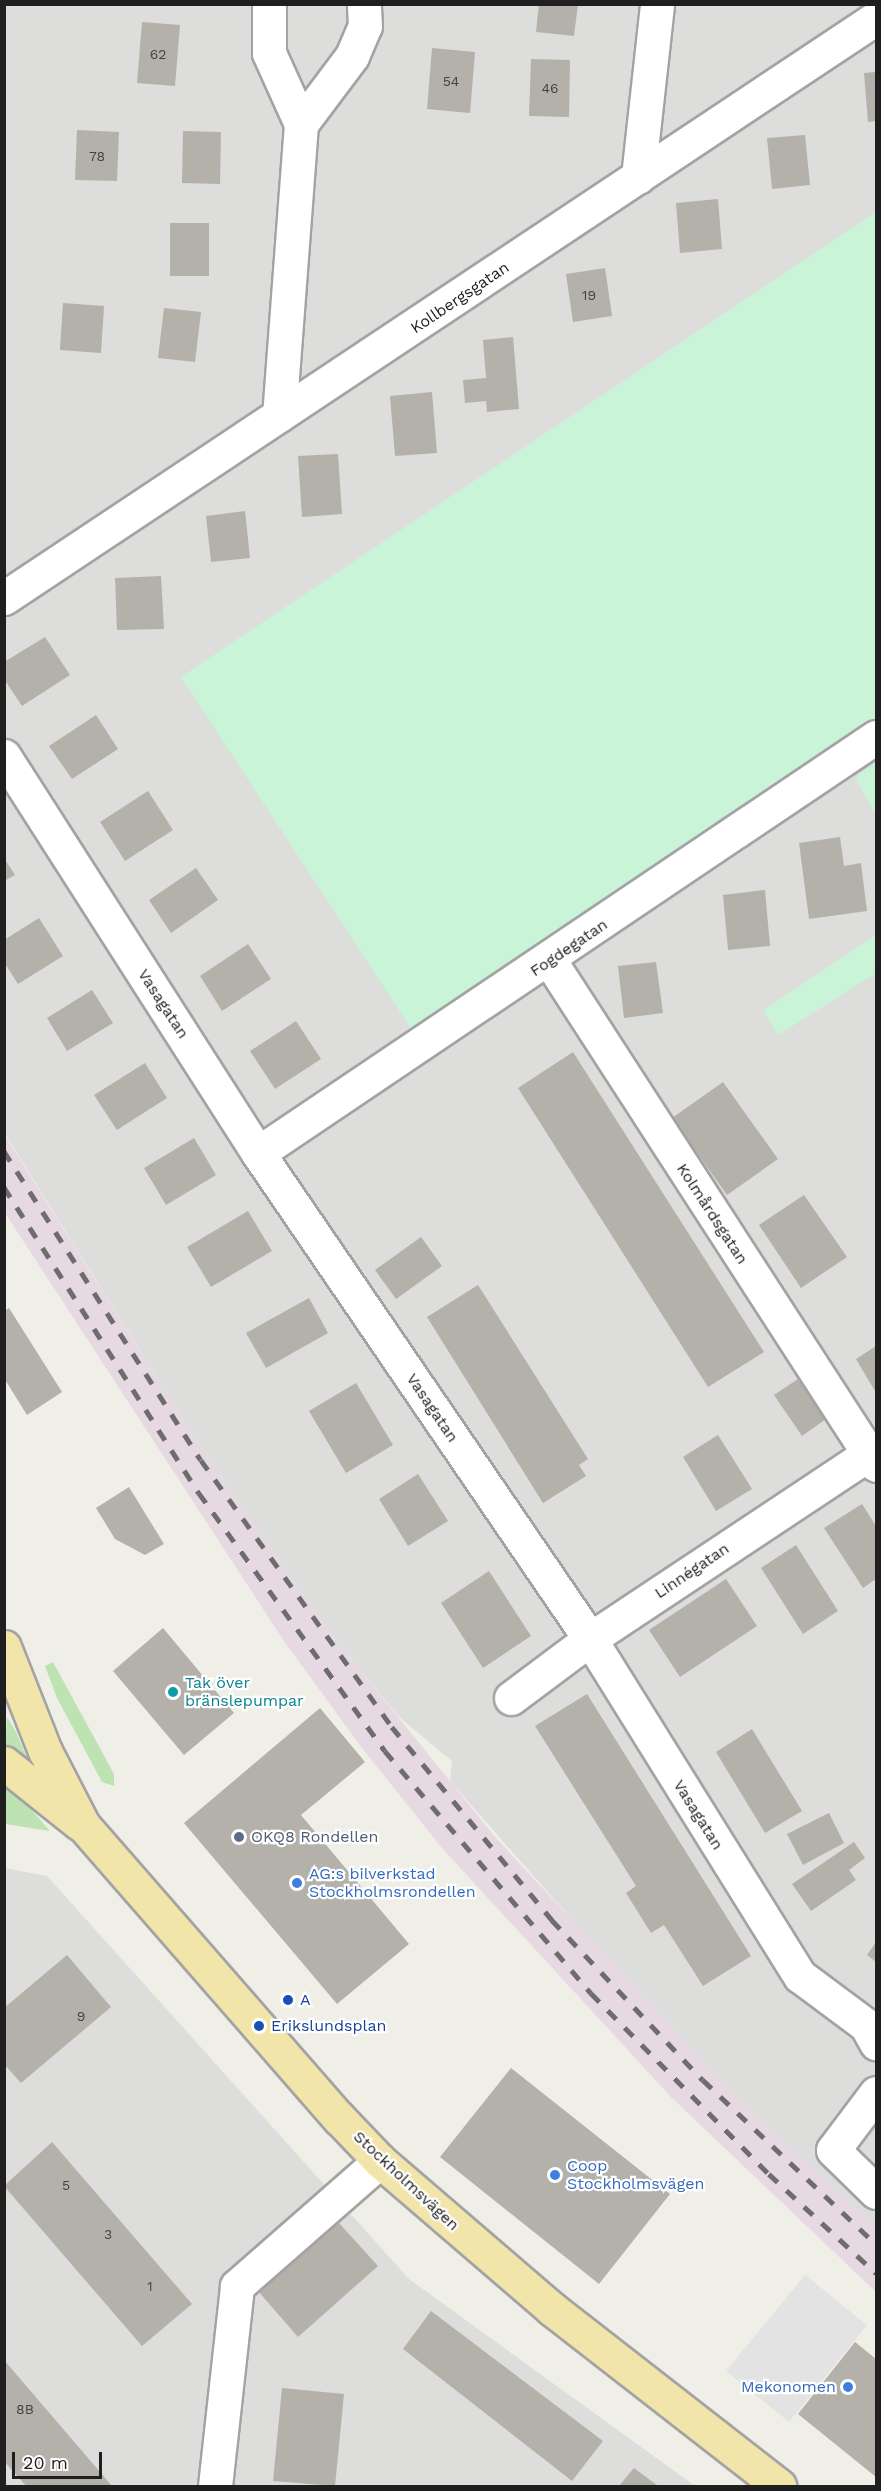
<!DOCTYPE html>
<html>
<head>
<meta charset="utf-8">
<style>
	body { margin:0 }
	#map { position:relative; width:881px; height:2491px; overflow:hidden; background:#efeee7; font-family:"Work Sans",sans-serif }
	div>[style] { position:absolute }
	.residential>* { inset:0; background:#dddddc }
	.industrial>* { inset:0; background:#e7d9e1 }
	.grass>* { inset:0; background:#bee3b2 }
	.park>* { inset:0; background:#c9f4d7 }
	.parking>* { inset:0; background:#e3e3e3 }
	.building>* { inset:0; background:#b4b1aa }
	.roads { filter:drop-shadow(2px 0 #a3a3a3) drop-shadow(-2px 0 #a3a3a3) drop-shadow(0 2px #a3a3a3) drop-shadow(0 -2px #a3a3a3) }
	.minor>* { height:33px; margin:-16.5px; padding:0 16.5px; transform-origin:16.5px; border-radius:16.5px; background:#fff }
	.major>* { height:33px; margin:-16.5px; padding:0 16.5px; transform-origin:16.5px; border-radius:16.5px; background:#f2e5a9 }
	.rail>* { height:4.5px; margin-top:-2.25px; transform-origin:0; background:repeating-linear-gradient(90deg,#6d6d6d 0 12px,transparent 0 24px) }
	.dots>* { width:16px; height:16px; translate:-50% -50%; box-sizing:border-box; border:3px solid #fff; border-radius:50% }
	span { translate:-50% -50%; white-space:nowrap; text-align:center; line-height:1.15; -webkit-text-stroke:4.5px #fff; paint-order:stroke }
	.number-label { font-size:14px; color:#444442 }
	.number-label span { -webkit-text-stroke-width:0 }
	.street-label { font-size:16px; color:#1f1f1f }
	.culture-label { font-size:16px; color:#0d838f }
	.left { translate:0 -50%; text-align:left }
	.service-label { font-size:16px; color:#4e5e75 }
	.shop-label { font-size:16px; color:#366cbe }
	.right { translate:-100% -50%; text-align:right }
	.transit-label { font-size:16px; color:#164399 }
	.frame { position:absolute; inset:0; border:6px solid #1f1f1f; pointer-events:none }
	.scale { position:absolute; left:12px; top:2452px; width:90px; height:27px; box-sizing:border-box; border:3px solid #1f1f1f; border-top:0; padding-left:8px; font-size:18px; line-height:21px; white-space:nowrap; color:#1f1f1f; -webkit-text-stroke:4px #fff; paint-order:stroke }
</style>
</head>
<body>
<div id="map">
	<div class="residential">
		<i style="clip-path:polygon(5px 5px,876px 5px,876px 2227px,739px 2099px,575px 1923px,450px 1781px,452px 1761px,399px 1717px,327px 1629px,196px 1440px,5px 1134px)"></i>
		<i style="clip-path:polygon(4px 1868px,47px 1876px,409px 2279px,695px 2486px,5px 2486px)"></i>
	</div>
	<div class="industrial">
		<i style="clip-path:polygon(4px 1134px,196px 1440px,327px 1629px,496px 1838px,575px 1923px,739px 2099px,876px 2227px,876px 2292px,671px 2097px,442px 1848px,362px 1748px,284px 1641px,5px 1213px)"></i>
	</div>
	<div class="grass">
		<i style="clip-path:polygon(53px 1662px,114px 1774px,114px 1786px,102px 1782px,57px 1698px,45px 1666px)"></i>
		<i style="clip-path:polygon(7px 1717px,16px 1732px,33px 1772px,5px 1751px)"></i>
		<i style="clip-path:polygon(4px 1781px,27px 1805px,50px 1831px,5px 1824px)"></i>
	</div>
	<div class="park">
		<i style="clip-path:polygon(876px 212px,876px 737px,423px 1047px,181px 677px)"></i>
		<i style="clip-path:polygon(876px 762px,876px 815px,855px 778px)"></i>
		<i style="clip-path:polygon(876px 935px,876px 973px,778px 1035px,763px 1010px)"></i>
	</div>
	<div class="parking">
		<i style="clip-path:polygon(805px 2275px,867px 2325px,789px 2422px,726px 2371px)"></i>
	</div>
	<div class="building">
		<i style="clip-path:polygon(539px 4px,578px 4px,574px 36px,536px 32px)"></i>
		<i style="clip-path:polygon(142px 22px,180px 25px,175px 86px,137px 83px)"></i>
		<i style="clip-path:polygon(432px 48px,475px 52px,470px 113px,427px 109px)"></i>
		<i style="clip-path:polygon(531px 59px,570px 60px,569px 117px,529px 116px)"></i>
		<i style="clip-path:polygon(876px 72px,876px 121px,868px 122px,864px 73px)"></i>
		<i style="clip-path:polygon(77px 130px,119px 132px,117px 181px,75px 180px)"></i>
		<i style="clip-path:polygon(183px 131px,221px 132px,220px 184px,182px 183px)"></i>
		<i style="clip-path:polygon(805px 135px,810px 185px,772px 189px,767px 138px)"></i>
		<i style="clip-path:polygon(718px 199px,722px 249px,680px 253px,676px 203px)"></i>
		<i style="clip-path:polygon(170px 223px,209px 223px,209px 276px,170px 276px)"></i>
		<i style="clip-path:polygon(605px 268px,612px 316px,573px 322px,566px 274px)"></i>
		<i style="clip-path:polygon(63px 303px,104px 306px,101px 353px,60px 350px)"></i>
		<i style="clip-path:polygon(164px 308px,201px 312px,195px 362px,158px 358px)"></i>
		<i style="clip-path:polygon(513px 337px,519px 409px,487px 412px,486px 401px,465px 403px,463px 380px,486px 378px,483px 340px)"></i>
		<i style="clip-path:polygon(432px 392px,437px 453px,395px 456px,390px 396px)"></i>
		<i style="clip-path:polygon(338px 454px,342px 514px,302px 517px,298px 456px)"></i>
		<i style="clip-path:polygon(245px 511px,250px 558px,211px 562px,206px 516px)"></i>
		<i style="clip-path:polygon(161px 576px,164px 629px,117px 630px,115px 578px)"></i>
		<i style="clip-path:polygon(45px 637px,70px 675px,22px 706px,4px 679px,4px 662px)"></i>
		<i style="clip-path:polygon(96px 715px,118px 749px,72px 779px,49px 746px)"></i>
		<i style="clip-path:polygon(148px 791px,173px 830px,125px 861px,100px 822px)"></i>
		<i style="clip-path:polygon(840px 837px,844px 866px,861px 863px,867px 911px,809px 919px,799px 843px)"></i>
		<i style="clip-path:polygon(4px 858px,15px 875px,4px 881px)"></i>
		<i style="clip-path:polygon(196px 868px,218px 900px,171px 933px,149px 900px)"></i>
		<i style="clip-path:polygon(765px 890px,770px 946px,728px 950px,723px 895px)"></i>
		<i style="clip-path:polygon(39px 918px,63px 956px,18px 984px,4px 962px,4px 940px)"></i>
		<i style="clip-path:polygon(248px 944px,271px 979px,222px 1011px,200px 976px)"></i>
		<i style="clip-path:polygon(656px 962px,663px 1013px,624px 1018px,618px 966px)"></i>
		<i style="clip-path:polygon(92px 990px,113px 1023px,67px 1051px,47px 1018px)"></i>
		<i style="clip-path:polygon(296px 1021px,321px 1059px,275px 1089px,250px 1051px)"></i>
		<i style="clip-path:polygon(573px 1052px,764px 1352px,708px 1387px,518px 1088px)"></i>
		<i style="clip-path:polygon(145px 1063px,167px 1098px,117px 1130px,94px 1095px)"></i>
		<i style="clip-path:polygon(723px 1082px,778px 1159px,727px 1195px,672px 1118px)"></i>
		<i style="clip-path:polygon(194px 1138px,216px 1175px,166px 1205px,144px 1168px)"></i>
		<i style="clip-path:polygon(804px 1195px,847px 1257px,801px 1288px,759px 1225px)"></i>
		<i style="clip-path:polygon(248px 1211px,272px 1251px,211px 1287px,187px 1247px)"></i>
		<i style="clip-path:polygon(421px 1237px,442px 1266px,396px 1299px,375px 1270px)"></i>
		<i style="clip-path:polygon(478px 1285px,588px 1459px,579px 1465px,586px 1476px,543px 1503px,427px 1317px)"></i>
		<i style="clip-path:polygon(309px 1298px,328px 1333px,266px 1368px,246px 1333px)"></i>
		<i style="clip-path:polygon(9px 1308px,62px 1392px,27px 1415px,4px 1378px,4px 1311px)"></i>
		<i style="clip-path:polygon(876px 1346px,876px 1393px,856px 1359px)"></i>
		<i style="clip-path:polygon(798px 1379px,826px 1419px,802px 1436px,774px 1395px)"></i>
		<i style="clip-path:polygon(356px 1383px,393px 1445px,346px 1473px,309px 1411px)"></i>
		<i style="clip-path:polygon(718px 1435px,752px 1489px,716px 1511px,683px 1457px)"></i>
		<i style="clip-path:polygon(418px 1474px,448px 1521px,408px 1546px,379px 1499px)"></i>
		<i style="clip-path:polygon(129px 1487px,164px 1544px,145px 1555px,115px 1539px,96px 1508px)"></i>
		<i style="clip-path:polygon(862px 1504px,876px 1526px,876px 1579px,863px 1588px,824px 1528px)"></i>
		<i style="clip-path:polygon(796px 1545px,838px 1611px,803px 1634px,761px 1568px)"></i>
		<i style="clip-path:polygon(489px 1571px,531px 1636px,483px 1668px,441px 1603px)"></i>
		<i style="clip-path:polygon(726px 1579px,757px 1626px,680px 1677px,649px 1630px)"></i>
		<i style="clip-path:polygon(163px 1628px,234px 1713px,184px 1755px,113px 1671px)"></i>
		<i style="clip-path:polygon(587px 1694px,751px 1956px,703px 1986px,664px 1925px,651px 1933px,626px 1893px,636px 1886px,535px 1726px)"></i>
		<i style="clip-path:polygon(320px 1708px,365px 1762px,301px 1815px,409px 1944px,337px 2004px,184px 1823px)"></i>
		<i style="clip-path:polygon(752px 1729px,802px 1811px,765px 1833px,716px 1752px)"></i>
		<i style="clip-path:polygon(829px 1813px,844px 1843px,803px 1865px,787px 1834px)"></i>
		<i style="clip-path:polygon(854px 1842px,865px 1858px,849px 1870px,856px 1880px,811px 1911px,792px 1884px)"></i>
		<i style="clip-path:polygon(876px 1942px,876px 1962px,867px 1955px)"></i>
		<i style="clip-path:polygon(67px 1955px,111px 2007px,21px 2083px,4px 2064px,4px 2008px)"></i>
		<i style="clip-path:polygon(511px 2068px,670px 2194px,599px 2284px,440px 2157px)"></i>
		<i style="clip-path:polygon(52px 2142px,192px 2304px,142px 2346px,4px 2186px)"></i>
		<i style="clip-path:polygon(339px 2223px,378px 2266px,298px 2337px,258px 2291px)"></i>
		<i style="clip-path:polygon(431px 2311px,603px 2441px,572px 2481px,403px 2349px)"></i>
		<i style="clip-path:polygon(855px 2342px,876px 2359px,876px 2477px,798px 2414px)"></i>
		<i style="clip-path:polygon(4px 2360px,112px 2486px,26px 2486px,4px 2461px)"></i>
		<i style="clip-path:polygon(282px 2388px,344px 2394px,335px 2486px,273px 2481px)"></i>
		<i style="clip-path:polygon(634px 2468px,658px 2486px,619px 2486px)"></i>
	</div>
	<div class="roads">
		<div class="minor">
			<i style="left:269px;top:4px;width:49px;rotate:90deg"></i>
			<i style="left:269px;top:53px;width:78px;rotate:65.7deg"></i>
			<i style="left:301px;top:124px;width:292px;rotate:94.3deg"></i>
			<i style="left:301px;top:124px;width:85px;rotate:-53.1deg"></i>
			<i style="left:352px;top:56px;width:33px;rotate:-67deg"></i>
			<i style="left:365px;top:26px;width:22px;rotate:-93deg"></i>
			<i style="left:638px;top:177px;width:174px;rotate:-83.7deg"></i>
			<i style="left:4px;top:598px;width:1047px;rotate:-33.63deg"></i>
			<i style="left:4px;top:756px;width:471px;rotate:57.4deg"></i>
			<i style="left:258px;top:1153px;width:589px;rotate:55.66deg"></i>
			<i style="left:590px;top:1639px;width:397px;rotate:58.1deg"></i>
			<i style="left:800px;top:1976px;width:82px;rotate:36.6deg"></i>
			<i style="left:866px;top:2025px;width:21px;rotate:61deg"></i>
			<i style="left:550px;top:961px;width:600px;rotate:57.1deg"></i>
			<i style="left:258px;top:1153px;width:745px;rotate:-33.95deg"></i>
			<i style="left:511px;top:1698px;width:99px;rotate:-36.8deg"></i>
			<i style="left:590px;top:1639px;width:343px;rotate:-33.6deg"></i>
			<i style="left:876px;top:2093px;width:71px;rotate:127deg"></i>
			<i style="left:833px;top:2150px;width:60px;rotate:44.3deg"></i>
			<i style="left:215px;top:2486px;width:201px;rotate:-83.7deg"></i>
			<i style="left:237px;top:2286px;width:190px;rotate:-41.2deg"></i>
		</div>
		<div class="major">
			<i style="left:4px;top:1647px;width:112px;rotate:68.5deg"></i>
			<i style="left:45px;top:1751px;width:83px;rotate:62.8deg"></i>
			<i style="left:83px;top:1825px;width:389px;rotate:48.9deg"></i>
			<i style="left:339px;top:2118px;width:59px;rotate:46.4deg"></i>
			<i style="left:380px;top:2161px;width:227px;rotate:40.7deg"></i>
			<i style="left:552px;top:2309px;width:288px;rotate:37.9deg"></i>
			<i style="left:4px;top:1763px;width:96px;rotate:38.7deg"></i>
		</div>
	</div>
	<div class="rail">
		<i style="left:4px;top:1151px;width:366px;rotate:57.5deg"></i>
		<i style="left:201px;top:1460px;width:328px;rotate:54.4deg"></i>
		<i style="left:392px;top:1727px;width:251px;rotate:50.3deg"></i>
		<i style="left:552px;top:1920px;width:220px;rotate:46.7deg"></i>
		<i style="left:703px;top:2080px;width:238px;rotate:43.5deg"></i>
		<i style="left:4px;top:1187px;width:363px;rotate:57.5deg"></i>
		<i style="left:199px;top:1493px;width:318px;rotate:54.2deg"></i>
		<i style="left:385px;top:1751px;width:318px;rotate:49.6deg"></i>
		<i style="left:591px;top:1993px;width:254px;rotate:45.5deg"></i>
		<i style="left:769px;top:2174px;width:146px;rotate:42.8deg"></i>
	</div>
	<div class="dots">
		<i style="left:173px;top:1692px;background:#0f9aa8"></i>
		<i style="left:239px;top:1837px;background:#5c6f8a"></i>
		<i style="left:297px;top:1883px;background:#3f7fe0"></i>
		<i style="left:288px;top:2000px;background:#1a4fb4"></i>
		<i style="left:259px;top:2026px;background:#1a4fb4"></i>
		<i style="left:555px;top:2175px;background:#3f7fe0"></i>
		<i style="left:848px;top:2387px;background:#3f7fe0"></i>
	</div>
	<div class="number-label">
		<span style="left:158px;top:54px">62</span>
		<span style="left:451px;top:81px">54</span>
		<span style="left:550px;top:88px">46</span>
		<span style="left:97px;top:156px">78</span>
		<span style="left:589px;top:295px">19</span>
		<span style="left:81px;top:2016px">9</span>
		<span style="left:66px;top:2185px">5</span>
		<span style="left:108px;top:2234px">3</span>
		<span style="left:150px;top:2286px">1</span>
		<span style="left:25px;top:2409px">8B</span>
	</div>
	<div class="street-label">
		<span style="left:460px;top:298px;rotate:-34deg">Kollbergsgatan</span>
		<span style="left:569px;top:948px;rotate:-34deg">Fogdegatan</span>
		<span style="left:163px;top:1004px;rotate:57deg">Vasagatan</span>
		<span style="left:712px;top:1214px;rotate:57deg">Kolmårdsgatan</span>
		<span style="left:432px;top:1408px;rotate:56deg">Vasagatan</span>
		<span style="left:692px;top:1571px;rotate:-34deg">Linnégatan</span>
		<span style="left:698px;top:1815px;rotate:58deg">Vasagatan</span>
		<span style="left:406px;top:2181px;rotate:43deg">Stockholmsvägen</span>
	</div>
	<div class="culture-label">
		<span class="left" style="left:185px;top:1692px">Tak över<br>bränslepumpar</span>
	</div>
	<div class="service-label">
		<span class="left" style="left:251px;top:1837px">OKQ8 Rondellen</span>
	</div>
	<div class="shop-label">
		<span class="left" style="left:309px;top:1883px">AG:s bilverkstad<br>Stockholmsrondellen</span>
		<span class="left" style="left:567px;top:2175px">Coop<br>Stockholmsvägen</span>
		<span class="right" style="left:836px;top:2387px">Mekonomen</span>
	</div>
	<div class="transit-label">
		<span class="left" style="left:300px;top:2000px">A</span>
		<span class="left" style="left:271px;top:2026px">Erikslundsplan</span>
	</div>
	<div class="frame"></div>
	<div class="scale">20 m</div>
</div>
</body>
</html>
